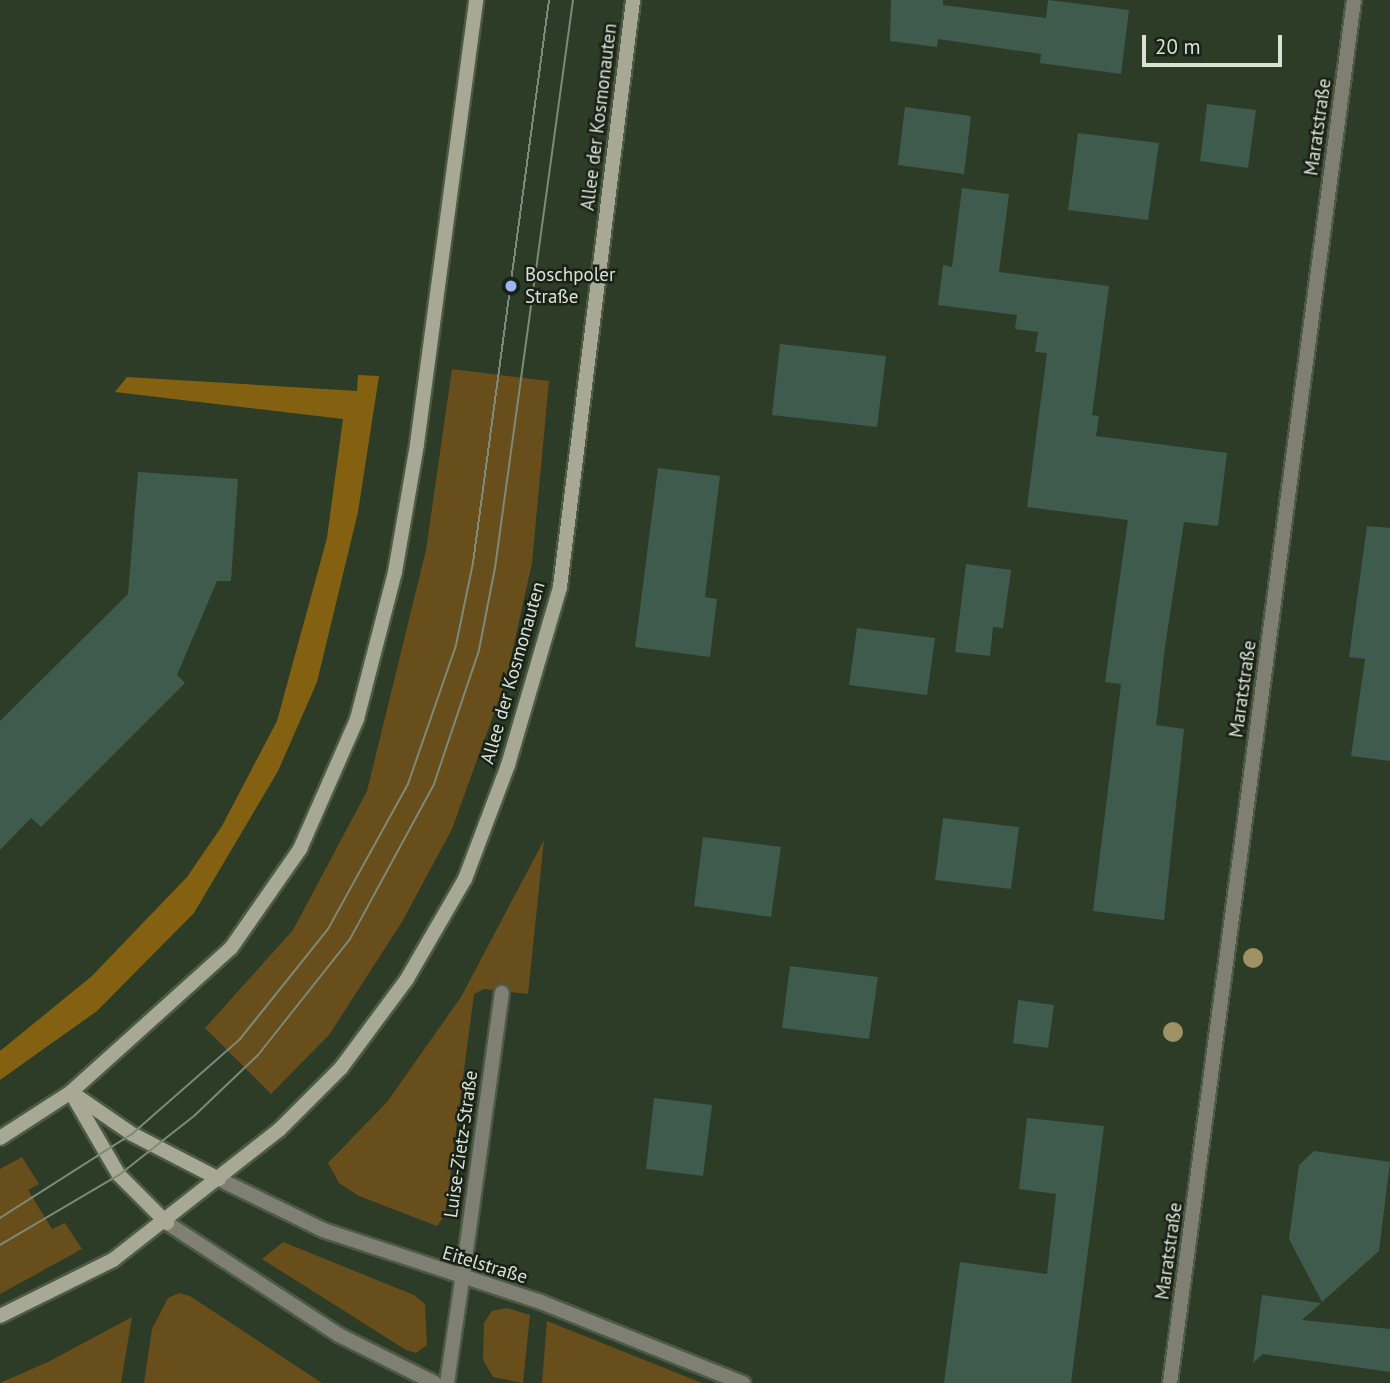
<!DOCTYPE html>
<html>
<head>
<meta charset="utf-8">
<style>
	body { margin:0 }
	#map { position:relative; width:1390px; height:1383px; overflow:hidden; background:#2d3c27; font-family:"PT Sans",sans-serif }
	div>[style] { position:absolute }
	.green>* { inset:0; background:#674e1b }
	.forest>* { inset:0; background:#846111 }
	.building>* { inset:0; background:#3e5b4d }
	.roads { filter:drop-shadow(2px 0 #4c5a46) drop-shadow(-2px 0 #4c5a46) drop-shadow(0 2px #4c5a46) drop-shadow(0 -2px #4c5a46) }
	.service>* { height:14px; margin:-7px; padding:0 7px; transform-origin:7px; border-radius:7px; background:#7f8073 }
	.minor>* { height:14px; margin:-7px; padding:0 7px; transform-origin:7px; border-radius:7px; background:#7f8073 }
	.secondary>* { height:14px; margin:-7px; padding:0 7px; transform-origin:7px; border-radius:7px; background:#a8a995 }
	.tram>* { height:2px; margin:-1px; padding:0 1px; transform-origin:1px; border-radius:1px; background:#7d8a78 }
	.trees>* { width:20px; height:20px; margin:-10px; border-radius:50%; background:#9e9163 }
	.dots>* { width:19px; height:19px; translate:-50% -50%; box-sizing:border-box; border:4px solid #1a2117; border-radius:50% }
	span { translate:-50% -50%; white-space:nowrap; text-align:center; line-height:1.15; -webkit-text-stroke:5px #1a2117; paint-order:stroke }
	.street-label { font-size:19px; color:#d8e2d4 }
	.poi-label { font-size:19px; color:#d8e2d4 }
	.left { translate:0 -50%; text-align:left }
	.scale { position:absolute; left:1142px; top:35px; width:140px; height:32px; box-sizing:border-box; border:4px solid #d8e2d4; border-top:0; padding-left:9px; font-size:21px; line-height:24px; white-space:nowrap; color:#d8e2d4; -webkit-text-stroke:5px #1a2117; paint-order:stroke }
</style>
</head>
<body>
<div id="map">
	<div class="green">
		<i style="clip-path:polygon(452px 369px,549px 381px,532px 563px,506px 680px,452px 829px,402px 922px,329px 1035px,271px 1094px,205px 1028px,293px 930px,367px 791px,426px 550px)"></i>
		<i style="clip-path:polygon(544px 840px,528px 994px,484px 989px,474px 994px,445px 1215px,437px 1226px,359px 1196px,339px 1183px,328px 1163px,387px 1102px,461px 997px)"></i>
		<i style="clip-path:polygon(22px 1157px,39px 1184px,28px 1190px,52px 1229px,65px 1223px,82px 1249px,0 1294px,0 1169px)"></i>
		<i style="clip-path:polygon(283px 1242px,414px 1295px,425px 1304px,427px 1345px,416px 1353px,406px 1350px,262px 1259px)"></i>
		<i style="clip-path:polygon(179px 1293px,190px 1296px,322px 1383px,144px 1383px,152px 1329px,168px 1298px)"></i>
		<i style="clip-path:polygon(507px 1308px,530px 1315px,523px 1383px,493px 1377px,483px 1360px,484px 1323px,492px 1311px)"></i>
		<i style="clip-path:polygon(132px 1317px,121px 1383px,0 1383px,48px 1362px)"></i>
		<i style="clip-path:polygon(547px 1321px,702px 1383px,542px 1383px)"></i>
	</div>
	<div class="forest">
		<i style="clip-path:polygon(358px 375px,379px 376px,358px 512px,317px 682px,278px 771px,194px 913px,97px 1011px,0 1080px,0 1051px,92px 976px,187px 877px,222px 826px,277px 721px,327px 538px,343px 419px,115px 392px,127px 377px,357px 391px)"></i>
	</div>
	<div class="building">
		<i style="clip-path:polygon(891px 0,943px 0,943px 5px,1046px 18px,1048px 0,1129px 10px,1121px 74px,1040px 63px,1041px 54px,938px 39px,937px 47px,890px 41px)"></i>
		<i style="clip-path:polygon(1207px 104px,1256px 110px,1248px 168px,1200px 161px)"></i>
		<i style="clip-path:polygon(905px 107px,971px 116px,964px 174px,898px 165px)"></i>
		<i style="clip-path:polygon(1078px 133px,1159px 143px,1148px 220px,1068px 210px)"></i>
		<i style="clip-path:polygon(962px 188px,1009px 194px,999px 272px,1109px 286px,1092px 415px,1099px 416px,1096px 436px,1227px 453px,1218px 526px,1184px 522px,1165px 647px,1156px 725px,1184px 729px,1164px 920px,1093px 911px,1121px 684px,1105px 682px,1128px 520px,1027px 507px,1047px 353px,1035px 352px,1038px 332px,1015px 329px,1017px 315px,938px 305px,943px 265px,952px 267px)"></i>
		<i style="clip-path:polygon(780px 344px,886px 356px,877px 427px,772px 415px)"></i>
		<i style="clip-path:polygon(658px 468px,720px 476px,705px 597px,717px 599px,710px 657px,635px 647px)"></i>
		<i style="clip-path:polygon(138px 472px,238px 479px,231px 581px,217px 581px,177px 675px,185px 683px,41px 827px,31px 818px,0 850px,0 721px,128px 594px)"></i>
		<i style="clip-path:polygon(1367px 526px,1390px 528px,1390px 761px,1351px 756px,1365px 659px,1349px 657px)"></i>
		<i style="clip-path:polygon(966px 564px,1011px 570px,1003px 628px,993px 627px,990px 656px,955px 652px)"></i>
		<i style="clip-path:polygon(857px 628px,935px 638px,927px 695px,849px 685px)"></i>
		<i style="clip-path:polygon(943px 818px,1019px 827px,1011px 889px,935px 880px)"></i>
		<i style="clip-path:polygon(703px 837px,781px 847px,771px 917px,694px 906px)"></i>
		<i style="clip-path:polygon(790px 966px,878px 977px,869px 1039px,782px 1028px)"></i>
		<i style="clip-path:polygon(1018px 1000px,1054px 1005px,1048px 1048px,1013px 1043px)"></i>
		<i style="clip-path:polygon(654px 1098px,712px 1105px,703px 1176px,646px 1169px)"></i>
		<i style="clip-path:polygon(1027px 1118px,1104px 1126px,1071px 1383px,944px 1383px,960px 1262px,1047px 1274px,1056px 1194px,1019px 1189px)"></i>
		<i style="clip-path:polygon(1314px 1151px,1390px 1162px,1379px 1251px,1322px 1302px,1289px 1239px,1299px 1165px)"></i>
		<i style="clip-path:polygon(1262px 1295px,1321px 1303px,1302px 1320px,1390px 1329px,1390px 1372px,1263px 1354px,1253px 1363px)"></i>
	</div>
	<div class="roads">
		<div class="service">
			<i style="left:462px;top:1280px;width:290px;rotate:-82.1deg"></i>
		</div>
		<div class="minor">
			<i style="left:219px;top:1179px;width:116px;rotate:26.1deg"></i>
			<i style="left:323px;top:1230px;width:230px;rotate:18.3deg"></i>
			<i style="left:541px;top:1302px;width:218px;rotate:21.9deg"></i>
			<i style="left:167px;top:1223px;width:205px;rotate:33.1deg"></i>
			<i style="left:339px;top:1335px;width:107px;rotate:26.6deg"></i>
			<i style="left:447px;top:1383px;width:104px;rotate:-81.7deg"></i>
			<i style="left:1170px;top:1383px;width:1395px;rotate:-82.42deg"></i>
		</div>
		<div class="secondary">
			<i style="left:71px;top:1092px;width:74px;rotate:34.5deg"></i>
			<i style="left:132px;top:1134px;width:98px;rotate:27.3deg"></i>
			<i style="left:73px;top:1096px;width:91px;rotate:59.8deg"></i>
			<i style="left:119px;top:1175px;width:68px;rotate:45deg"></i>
			<i style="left:0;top:1138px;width:85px;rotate:-32.9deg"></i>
			<i style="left:71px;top:1092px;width:215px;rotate:-42deg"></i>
			<i style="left:231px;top:948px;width:121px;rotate:-55.1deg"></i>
			<i style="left:300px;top:849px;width:142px;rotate:-66.3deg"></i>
			<i style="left:357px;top:719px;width:152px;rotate:-75.5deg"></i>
			<i style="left:395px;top:572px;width:130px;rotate:-80.2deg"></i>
			<i style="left:417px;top:444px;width:448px;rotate:-82.4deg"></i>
			<i style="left:0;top:1316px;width:126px;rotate:-26.4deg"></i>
			<i style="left:113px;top:1260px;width:211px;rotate:-38.1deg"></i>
			<i style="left:279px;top:1130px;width:88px;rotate:-45deg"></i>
			<i style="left:341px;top:1068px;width:111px;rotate:-53.4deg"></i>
			<i style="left:407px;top:979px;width:116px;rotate:-59.9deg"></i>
			<i style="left:465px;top:879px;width:122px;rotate:-69.3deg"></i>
			<i style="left:508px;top:765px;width:185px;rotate:-73.7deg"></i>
			<i style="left:560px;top:587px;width:592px;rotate:-82.91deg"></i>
		</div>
	</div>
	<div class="tram">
		<i style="left:0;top:1218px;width:156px;rotate:-32.5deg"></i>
		<i style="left:132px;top:1134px;width:144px;rotate:-41.3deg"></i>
		<i style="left:240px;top:1039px;width:141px;rotate:-51.3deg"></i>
		<i style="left:328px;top:929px;width:166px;rotate:-61.1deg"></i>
		<i style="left:408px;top:784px;width:147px;rotate:-70.9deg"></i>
		<i style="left:456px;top:645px;width:84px;rotate:-78.3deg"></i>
		<i style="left:473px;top:563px;width:568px;rotate:-82.31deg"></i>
		<i style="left:0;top:1245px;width:138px;rotate:-30.5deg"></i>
		<i style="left:119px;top:1175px;width:95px;rotate:-38.2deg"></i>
		<i style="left:194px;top:1116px;width:88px;rotate:-43.6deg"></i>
		<i style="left:258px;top:1055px;width:148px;rotate:-51.6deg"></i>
		<i style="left:350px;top:939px;width:176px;rotate:-61.5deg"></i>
		<i style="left:434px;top:784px;width:141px;rotate:-71.4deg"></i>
		<i style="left:479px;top:650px;width:84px;rotate:-79deg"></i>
		<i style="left:495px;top:568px;width:573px;rotate:-82.18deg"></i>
	</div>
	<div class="trees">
		<i style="left:1253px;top:958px"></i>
		<i style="left:1173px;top:1032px"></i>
	</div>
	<div class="dots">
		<i style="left:511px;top:286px;background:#9eb4fd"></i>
	</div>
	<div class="street-label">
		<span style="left:599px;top:117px;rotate:-83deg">Allee der Kosmonauten</span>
		<span style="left:1318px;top:127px;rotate:-82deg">Maratstraße</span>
		<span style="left:513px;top:673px;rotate:-74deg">Allee der Kosmonauten</span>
		<span style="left:1243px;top:689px;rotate:-82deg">Maratstraße</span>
		<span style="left:461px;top:1144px;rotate:-82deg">Luise-Zietz-Straße</span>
		<span style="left:1169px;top:1251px;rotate:-82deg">Maratstraße</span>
		<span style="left:485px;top:1265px;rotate:17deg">Eitelstraße</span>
	</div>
	<div class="poi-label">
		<span class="left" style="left:525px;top:286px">Boschpoler<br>Straße</span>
	</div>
	<div class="scale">20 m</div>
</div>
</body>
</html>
